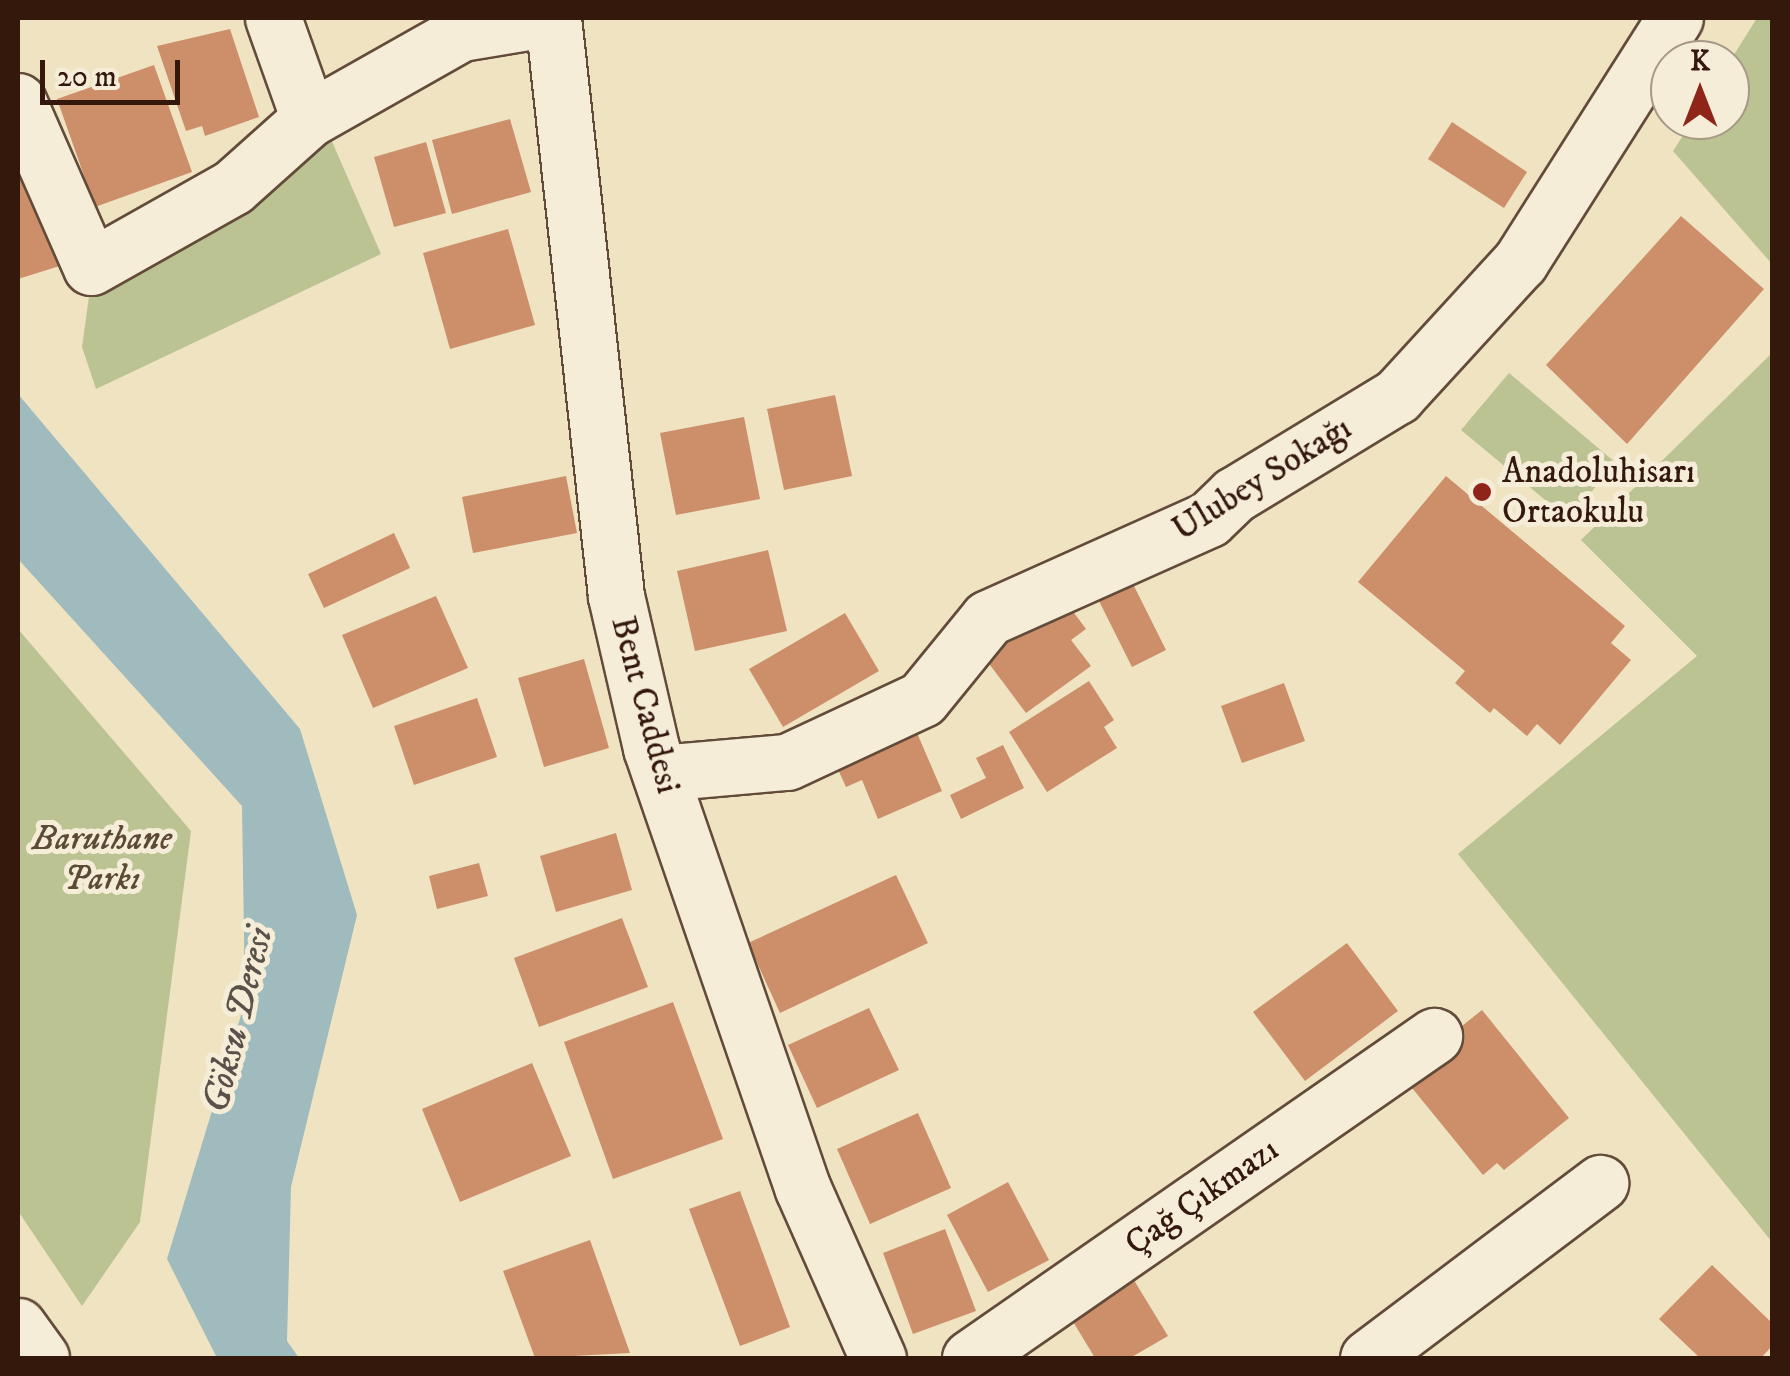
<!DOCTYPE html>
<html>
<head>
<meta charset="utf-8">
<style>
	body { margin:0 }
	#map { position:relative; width:1790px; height:1376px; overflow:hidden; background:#efe3c2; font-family:"IM FELL DW Pica",serif }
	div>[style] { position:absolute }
	.green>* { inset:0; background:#bbc392 }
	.water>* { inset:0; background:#9fbbbe }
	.building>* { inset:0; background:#cc8f6a }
	.roads { filter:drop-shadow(2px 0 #634b3a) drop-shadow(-2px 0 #634b3a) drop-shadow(0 2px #634b3a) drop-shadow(0 -2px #634b3a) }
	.minor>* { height:55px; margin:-27.5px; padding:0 27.5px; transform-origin:27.5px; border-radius:27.5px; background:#f5edd7 }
	.dots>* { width:28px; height:28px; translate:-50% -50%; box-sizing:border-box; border:5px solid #f5edd7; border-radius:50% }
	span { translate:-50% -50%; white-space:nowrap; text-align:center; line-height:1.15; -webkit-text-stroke:10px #f5edd7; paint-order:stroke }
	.poi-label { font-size:35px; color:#34180c }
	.left { translate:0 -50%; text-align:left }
	.street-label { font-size:35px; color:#34180c }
	.park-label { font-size:35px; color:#5c4b34; font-style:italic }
	.water-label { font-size:38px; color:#59514a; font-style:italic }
	.frame { position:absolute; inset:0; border:20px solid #34180c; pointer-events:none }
	.north { position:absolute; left:1650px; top:40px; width:100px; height:100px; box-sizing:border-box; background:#f5edd7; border:2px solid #a89886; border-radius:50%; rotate:0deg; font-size:28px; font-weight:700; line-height:40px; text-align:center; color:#34180c }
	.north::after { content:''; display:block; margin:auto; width:35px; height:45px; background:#8f2418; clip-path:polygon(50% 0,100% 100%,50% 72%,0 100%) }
	.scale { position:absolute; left:40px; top:60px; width:140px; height:45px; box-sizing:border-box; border:5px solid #34180c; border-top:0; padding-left:12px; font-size:30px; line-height:35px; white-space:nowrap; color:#34180c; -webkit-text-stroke:8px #f5edd7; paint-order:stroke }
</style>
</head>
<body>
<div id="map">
	<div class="green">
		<i style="clip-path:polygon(1757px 18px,1772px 18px,1772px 264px,1673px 151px,1693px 120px,1730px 120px,1730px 61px)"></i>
		<i style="clip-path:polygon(327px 130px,381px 254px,96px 389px,82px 347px,91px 282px)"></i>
		<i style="clip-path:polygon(1772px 353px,1772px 1242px,1458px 854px,1697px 656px,1581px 540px)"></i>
		<i style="clip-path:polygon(1509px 373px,1616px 463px,1568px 519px,1461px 430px)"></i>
		<i style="clip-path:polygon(18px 629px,191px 831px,140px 1222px,82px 1306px,18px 1211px)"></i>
	</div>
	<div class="water">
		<i style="clip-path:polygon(18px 394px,300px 729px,357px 915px,291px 1187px,287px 1341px,299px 1358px,217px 1358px,167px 1259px,245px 1002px,242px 806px,18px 559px)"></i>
	</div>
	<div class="building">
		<i style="clip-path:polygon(230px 29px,259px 117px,205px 136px,202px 126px,186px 131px,157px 46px)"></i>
		<i style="clip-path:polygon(154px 65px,192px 172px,95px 207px,57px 99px)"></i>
		<i style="clip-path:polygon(510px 119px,531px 192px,452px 214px,432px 140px)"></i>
		<i style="clip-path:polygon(1452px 122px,1527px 172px,1504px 208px,1428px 159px)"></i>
		<i style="clip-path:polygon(426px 142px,446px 213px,394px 227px,374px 157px)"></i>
		<i style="clip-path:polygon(34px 168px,66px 264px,18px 279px,18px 174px)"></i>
		<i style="clip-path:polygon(1681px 216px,1764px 289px,1627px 444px,1546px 365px)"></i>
		<i style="clip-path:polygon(508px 229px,535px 325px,450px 349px,423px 253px)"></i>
		<i style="clip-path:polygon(835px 395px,852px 476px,784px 490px,767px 409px)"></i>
		<i style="clip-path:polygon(744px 417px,760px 499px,676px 515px,660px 433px)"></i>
		<i style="clip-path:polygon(566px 476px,577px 533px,473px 553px,462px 497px)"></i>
		<i style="clip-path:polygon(1446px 476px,1625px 626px,1611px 643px,1631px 660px,1560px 745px,1537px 724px,1527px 736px,1494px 708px,1490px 713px,1455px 683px,1465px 671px,1358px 582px)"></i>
		<i style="clip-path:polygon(394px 533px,410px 568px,324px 608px,308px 574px)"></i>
		<i style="clip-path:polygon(768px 550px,787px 631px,695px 651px,677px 571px)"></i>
		<i style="clip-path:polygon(1129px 576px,1166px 650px,1132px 667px,1095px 593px)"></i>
		<i style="clip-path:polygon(1057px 590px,1086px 629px,1071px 640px,1091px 666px,1026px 713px,978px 649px)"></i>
		<i style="clip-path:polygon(436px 596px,468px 668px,373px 708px,342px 635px)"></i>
		<i style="clip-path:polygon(845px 613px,879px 671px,783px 727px,749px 669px)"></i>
		<i style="clip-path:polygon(584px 659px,609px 748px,544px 767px,518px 678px)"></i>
		<i style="clip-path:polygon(1089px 681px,1114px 720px,1104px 727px,1117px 748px,1047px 792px,1009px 732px)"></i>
		<i style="clip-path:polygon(1284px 683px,1305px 741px,1242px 763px,1221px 706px)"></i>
		<i style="clip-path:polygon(477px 698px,497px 757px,414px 785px,394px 726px)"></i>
		<i style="clip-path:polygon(911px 719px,942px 791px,878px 819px,862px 780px,846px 787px,831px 754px)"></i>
		<i style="clip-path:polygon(1003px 745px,1024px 788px,961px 819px,950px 795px,986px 778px,976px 758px)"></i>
		<i style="clip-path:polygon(616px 833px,632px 890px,556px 912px,540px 856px)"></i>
		<i style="clip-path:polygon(479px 863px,488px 896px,437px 909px,429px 876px)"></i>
		<i style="clip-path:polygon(896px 875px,928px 943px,780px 1013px,748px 943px)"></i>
		<i style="clip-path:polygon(622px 918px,648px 987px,539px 1027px,514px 958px)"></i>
		<i style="clip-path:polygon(1347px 943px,1398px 1011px,1305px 1081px,1253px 1012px)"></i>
		<i style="clip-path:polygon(673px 1002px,723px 1139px,613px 1179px,564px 1042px)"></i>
		<i style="clip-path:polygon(869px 1008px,899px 1070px,817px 1108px,788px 1045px)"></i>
		<i style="clip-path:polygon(1482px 1010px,1569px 1118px,1504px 1170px,1497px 1163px,1483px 1175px,1408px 1083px,1418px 1061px)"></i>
		<i style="clip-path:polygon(532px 1063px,571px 1156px,460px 1202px,422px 1109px)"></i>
		<i style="clip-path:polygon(918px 1113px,951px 1188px,870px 1224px,837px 1149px)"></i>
		<i style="clip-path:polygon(1008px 1182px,1049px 1260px,988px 1292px,947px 1215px)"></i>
		<i style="clip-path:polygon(740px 1191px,790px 1327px,740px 1346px,689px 1209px)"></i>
		<i style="clip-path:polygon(945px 1229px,976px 1311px,913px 1334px,883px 1253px)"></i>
		<i style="clip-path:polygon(590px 1240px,630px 1353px,535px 1358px,503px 1271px)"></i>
		<i style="clip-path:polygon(1712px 1265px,1772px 1323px,1772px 1346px,1761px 1358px,1700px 1358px,1659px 1319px)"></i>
		<i style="clip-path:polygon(1132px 1277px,1168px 1336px,1130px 1358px,1095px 1358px,1069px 1315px)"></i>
	</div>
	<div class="roads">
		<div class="minor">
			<i style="left:273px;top:18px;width:107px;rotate:70.4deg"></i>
			<i style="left:553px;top:18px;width:581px;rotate:83.78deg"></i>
			<i style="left:616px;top:596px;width:156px;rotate:77deg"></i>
			<i style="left:651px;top:748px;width:466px;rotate:71deg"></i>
			<i style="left:803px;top:1189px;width:185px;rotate:66.1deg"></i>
			<i style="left:18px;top:101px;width:181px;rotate:66.3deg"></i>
			<i style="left:91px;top:267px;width:163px;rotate:-29.4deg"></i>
			<i style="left:233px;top:187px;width:102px;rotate:-41.8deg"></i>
			<i style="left:309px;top:119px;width:175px;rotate:-29.5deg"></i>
			<i style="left:461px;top:33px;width:93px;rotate:-9.3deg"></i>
			<i style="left:660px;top:773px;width:127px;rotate:-5deg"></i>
			<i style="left:787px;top:762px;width:149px;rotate:-25deg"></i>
			<i style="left:922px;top:699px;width:104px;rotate:-50.8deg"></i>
			<i style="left:988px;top:618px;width:242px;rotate:-24.1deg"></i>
			<i style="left:1209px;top:519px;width:35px;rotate:-44deg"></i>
			<i style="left:1234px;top:495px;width:191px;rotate:-31.3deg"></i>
			<i style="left:1397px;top:396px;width:182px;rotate:-47.5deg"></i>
			<i style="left:1520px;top:262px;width:289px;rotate:-57.6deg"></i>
			<i style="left:18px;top:1326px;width:39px;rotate:54deg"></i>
			<i style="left:970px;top:1358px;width:565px;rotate:-34.76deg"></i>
			<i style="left:1368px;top:1358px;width:291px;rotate:-37deg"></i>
		</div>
	</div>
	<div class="dots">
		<i style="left:1482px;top:492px;background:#8f2418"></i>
	</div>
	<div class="poi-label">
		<span class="left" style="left:1502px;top:492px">Anadoluhisarı<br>Ortaokulu</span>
	</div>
	<div class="street-label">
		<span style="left:1262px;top:479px;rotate:-32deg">Ulubey Sokağı</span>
		<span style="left:645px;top:705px;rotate:75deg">Bent Caddesi</span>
		<span style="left:1202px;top:1197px;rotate:-35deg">Çağ Çıkmazı</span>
	</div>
	<div class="park-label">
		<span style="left:102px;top:859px">Baruthane<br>Parkı</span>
	</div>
	<div class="water-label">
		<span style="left:239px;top:1020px;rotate:-76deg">Göksu Deresi</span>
	</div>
	<div class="frame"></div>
	<div class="north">K</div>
	<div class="scale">20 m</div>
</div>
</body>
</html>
